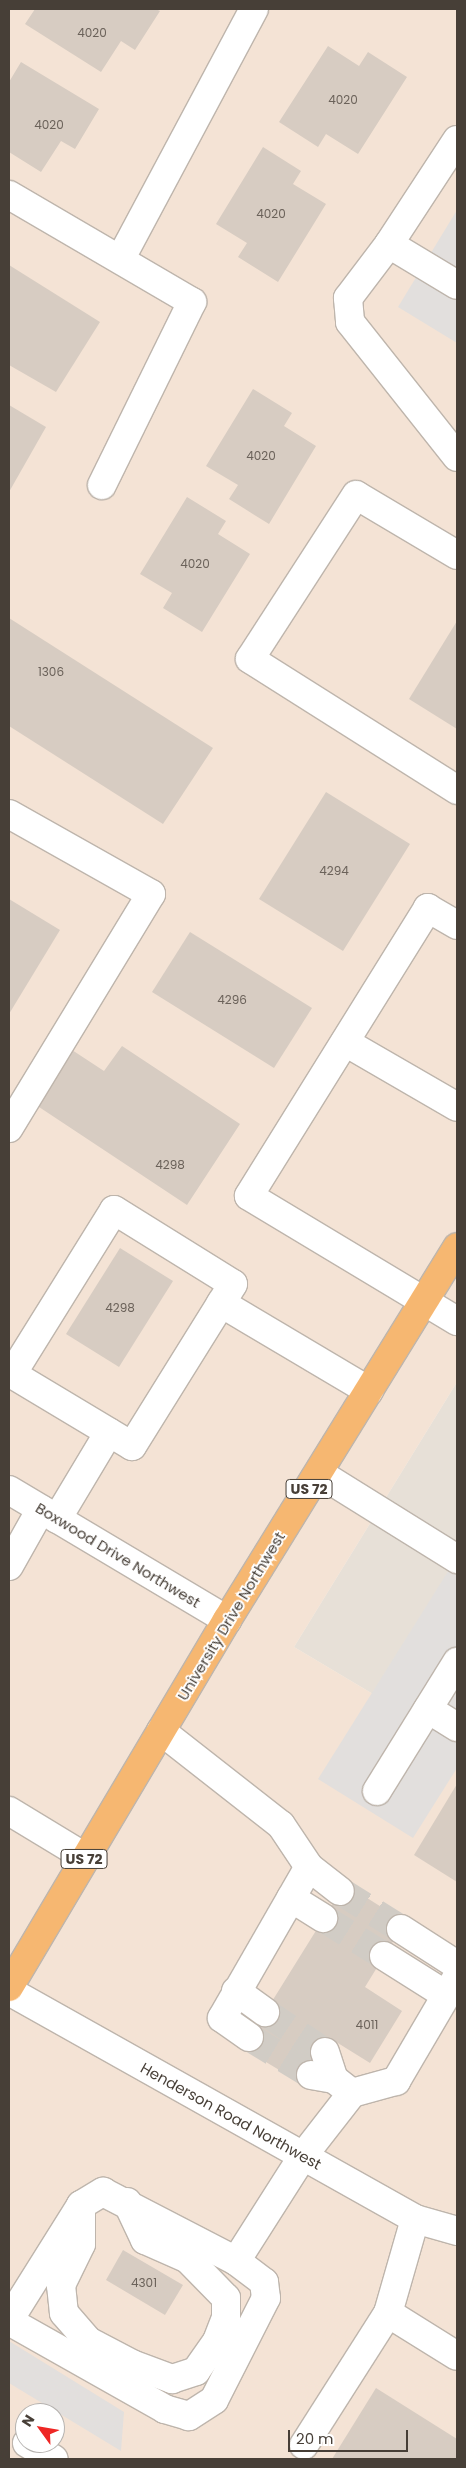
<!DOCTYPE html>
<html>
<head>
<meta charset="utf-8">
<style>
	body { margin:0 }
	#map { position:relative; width:466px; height:2468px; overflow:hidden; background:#f3efe9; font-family:Poppins,sans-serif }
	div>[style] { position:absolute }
	.residential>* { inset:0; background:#e7e0d7 }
	.commercial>* { inset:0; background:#f4e3d5 }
	.parking>* { inset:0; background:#e2dfdd }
	.building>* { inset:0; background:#d7ccc2 }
	.minor-tunnel>* { height:28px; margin-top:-14px; transform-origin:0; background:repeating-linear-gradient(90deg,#d1ccc5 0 28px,transparent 0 42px) }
	.roads { filter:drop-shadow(1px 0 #beb5ac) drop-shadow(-1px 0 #beb5ac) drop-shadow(0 1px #beb5ac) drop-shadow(0 -1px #beb5ac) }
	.minor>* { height:28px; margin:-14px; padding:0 14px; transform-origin:14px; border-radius:14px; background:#fff }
	.highway>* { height:28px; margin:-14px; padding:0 14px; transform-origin:14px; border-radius:14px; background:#f6b771 }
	span { translate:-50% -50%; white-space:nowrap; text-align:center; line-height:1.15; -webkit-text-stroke:4px #fff; paint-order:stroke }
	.number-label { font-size:12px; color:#6b625a }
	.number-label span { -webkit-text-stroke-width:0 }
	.shield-label span { padding:1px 4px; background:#fff; border:1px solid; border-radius:4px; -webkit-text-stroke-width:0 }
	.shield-label { font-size:14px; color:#473f37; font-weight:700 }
	.street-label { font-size:15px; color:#473f37 }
	.frame { position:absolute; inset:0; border:10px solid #473f37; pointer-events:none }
	.north { position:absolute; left:15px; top:2403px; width:50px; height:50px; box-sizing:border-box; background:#fff; border:1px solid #b5b2af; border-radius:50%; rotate:302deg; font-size:14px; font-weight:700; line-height:20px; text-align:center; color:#473f37 }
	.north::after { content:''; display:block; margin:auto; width:18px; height:22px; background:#ee2725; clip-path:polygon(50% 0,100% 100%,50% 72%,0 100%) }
	.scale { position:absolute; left:288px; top:2430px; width:120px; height:22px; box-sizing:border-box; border:2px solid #473f37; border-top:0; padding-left:6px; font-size:15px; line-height:18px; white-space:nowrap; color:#473f37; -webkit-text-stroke:4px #fff; paint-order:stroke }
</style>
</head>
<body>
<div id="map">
	<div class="residential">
		<i style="clip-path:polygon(457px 1382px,457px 1744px,294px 1647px)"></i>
	</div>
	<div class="commercial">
		<i style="clip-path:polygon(evenodd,9px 9px,457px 9px,457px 1382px,294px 1647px,457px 1744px,457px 2459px,9px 2459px,9px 9px,25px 2413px,55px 2413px,55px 2443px,25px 2443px,25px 2413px)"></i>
	</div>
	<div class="parking">
		<i style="clip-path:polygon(457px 210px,457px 343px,398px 307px)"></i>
		<i style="clip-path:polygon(457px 1557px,457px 1768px,413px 1838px,318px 1779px)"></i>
		<i style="clip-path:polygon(9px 2341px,124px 2412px,121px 2451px,9px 2383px)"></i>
	</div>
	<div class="building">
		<i style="clip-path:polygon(35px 9px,156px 9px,160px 11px,135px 50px,121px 41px,101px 72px,25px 24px)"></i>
		<i style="clip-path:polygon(328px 46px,359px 66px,368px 52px,407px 77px,358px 154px,326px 134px,318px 147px,279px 122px)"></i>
		<i style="clip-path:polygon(21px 62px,99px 109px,75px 149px,61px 141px,41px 172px,9px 152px,9px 82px)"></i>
		<i style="clip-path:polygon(263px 147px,301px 171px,293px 184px,326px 204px,278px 282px,238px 257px,247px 243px,216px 224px)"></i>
		<i style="clip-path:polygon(9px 265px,100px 322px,56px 392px,9px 365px)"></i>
		<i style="clip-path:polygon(253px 389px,292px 413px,284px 426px,316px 446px,269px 524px,229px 499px,238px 485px,206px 466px)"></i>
		<i style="clip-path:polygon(9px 405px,46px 427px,9px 492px)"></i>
		<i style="clip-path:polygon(187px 497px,226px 521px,218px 534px,250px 554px,202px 632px,163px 608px,172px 593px,140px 574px)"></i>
		<i style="clip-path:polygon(9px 618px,213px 748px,163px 824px,9px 726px)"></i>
		<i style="clip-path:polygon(457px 621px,457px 729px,409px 699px)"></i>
		<i style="clip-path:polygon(326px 792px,410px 844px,343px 951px,259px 899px)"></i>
		<i style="clip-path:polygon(9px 899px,60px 930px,9px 1014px)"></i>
		<i style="clip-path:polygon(190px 932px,312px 1008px,274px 1068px,152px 992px)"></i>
		<i style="clip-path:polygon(122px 1046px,240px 1124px,187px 1205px,36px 1105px,72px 1050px,104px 1071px)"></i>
		<i style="clip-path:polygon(120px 1248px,173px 1281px,119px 1367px,66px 1334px)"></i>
		<i style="clip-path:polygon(457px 1784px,457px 1882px,414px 1855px)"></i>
		<i style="clip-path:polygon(345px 1884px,405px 1922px,365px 1987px,402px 2011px,370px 2063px,333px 2040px,304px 2085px,243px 2048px)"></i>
		<i style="clip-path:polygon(123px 2250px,183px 2285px,165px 2315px,106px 2280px)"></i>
		<i style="clip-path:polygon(376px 2388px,457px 2439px,457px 2459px,332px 2459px)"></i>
	</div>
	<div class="minor-tunnel">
		<i style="left:340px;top:1891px;width:72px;rotate:31.9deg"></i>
		<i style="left:323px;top:1918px;width:72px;rotate:31.9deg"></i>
		<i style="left:265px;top:2012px;width:72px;rotate:33.7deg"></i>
		<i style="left:249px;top:2037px;width:73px;rotate:31.5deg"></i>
	</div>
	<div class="roads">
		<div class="minor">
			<i style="left:457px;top:140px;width:124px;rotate:123.2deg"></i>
			<i style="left:389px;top:244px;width:79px;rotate:31.1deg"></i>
			<i style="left:9px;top:195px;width:212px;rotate:30.3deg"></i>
			<i style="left:192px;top:302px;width:204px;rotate:116.2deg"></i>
			<i style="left:389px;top:244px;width:68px;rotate:127.2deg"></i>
			<i style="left:348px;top:298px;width:24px;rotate:85deg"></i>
			<i style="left:350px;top:322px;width:172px;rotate:51.6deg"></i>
			<i style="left:121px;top:258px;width:282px;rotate:-61.9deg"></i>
			<i style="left:457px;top:555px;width:117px;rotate:-149.3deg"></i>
			<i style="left:356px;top:495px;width:195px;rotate:122.9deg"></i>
			<i style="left:250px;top:659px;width:245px;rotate:32.3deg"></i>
			<i style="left:9px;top:814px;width:163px;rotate:29.4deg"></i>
			<i style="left:151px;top:894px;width:274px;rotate:121.3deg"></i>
			<i style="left:457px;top:925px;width:34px;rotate:-150deg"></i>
			<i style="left:428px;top:908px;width:339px;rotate:121.9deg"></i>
			<i style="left:249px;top:1196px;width:243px;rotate:31deg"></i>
			<i style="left:345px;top:1042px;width:129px;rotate:30.1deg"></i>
			<i style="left:114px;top:1210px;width:140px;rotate:31.9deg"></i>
			<i style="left:233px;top:1284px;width:191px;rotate:121.9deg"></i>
			<i style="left:132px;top:1446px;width:140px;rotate:-149deg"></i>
			<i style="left:12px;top:1374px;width:193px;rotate:-58.1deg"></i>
			<i style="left:221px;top:1303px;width:172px;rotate:30.7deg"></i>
			<i style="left:319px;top:1473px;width:163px;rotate:31.9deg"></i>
			<i style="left:9px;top:1490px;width:254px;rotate:30.8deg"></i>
			<i style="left:57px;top:1519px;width:101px;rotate:-59.1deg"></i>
			<i style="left:9px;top:1566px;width:65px;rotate:-60.7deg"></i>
			<i style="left:428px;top:1709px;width:34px;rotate:32deg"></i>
			<i style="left:161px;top:1731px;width:152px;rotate:38.1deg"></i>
			<i style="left:281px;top:1825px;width:50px;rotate:56.3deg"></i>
			<i style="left:309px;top:1867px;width:39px;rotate:38deg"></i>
			<i style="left:377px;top:1791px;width:152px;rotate:-58.2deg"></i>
			<i style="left:9px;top:1811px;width:89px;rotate:31.2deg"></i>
			<i style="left:291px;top:1898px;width:38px;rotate:32deg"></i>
			<i style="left:401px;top:1929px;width:67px;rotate:32.7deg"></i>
			<i style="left:384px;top:1956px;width:73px;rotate:32.2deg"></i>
			<i style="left:9px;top:1991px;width:466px;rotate:29.3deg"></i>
			<i style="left:415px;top:2219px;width:44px;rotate:15.9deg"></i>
			<i style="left:236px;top:1991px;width:36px;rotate:36deg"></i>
			<i style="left:249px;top:2037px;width:33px;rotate:-145deg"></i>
			<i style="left:222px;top:2018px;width:174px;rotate:-60.1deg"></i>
			<i style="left:325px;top:2052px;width:28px;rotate:72deg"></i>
			<i style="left:311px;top:2075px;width:23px;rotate:10deg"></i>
			<i style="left:334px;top:2079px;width:23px;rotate:38deg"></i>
			<i style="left:81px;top:2205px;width:39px;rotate:90deg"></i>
			<i style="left:81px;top:2244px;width:46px;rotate:116deg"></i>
			<i style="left:61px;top:2285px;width:28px;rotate:84deg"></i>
			<i style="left:64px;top:2313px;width:37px;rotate:49deg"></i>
			<i style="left:88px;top:2341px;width:50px;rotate:27.6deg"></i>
			<i style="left:132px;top:2364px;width:43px;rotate:20.6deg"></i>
			<i style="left:172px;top:2379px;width:25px;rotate:-18deg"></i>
			<i style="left:196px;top:2371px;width:37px;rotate:-55deg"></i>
			<i style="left:217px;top:2341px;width:25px;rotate:-69deg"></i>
			<i style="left:226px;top:2318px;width:20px;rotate:-90deg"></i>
			<i style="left:226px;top:2298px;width:54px;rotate:-134.3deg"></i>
			<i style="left:188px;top:2259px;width:47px;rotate:-156.2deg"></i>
			<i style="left:145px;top:2240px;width:42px;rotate:-115.3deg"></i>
			<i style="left:415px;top:2219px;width:98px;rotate:106deg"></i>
			<i style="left:388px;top:2313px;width:81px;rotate:31.9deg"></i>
			<i style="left:236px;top:2261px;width:125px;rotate:-57.5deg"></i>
			<i style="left:303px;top:2156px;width:80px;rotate:-52.1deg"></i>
			<i style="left:352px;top:2093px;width:46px;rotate:-15.3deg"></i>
			<i style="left:396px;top:2081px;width:121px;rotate:-59.6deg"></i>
			<i style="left:9px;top:2320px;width:136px;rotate:-57.9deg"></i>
			<i style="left:81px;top:2205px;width:26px;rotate:-31deg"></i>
			<i style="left:103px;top:2192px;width:150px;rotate:27.4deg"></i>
			<i style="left:236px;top:2261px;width:35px;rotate:37deg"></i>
			<i style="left:264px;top:2282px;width:16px;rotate:83deg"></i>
			<i style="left:266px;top:2298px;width:114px;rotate:117deg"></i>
			<i style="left:214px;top:2400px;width:30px;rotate:147deg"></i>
			<i style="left:189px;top:2416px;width:25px;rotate:-164deg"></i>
			<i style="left:165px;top:2409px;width:179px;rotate:-150.6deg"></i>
			<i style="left:27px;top:2443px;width:31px;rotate:31deg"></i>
			<i style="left:304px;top:2445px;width:156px;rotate:-57.5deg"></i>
		</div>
		<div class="highway">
			<i style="left:9px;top:1987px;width:427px;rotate:-59.3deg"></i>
			<i style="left:227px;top:1620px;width:438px;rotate:-58.3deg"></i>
		</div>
	</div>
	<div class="number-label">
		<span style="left:92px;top:33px">4020</span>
		<span style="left:343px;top:100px">4020</span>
		<span style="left:49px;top:125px">4020</span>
		<span style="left:271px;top:214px">4020</span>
		<span style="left:261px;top:456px">4020</span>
		<span style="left:195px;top:564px">4020</span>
		<span style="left:51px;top:672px">1306</span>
		<span style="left:334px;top:871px">4294</span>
		<span style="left:232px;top:1000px">4296</span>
		<span style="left:170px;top:1165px">4298</span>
		<span style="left:120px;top:1308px">4298</span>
		<span style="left:367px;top:2025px">4011</span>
		<span style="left:144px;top:2283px">4301</span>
	</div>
	<div class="shield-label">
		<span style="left:309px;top:1489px">US 72</span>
		<span style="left:84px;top:1859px">US 72</span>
	</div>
	<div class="street-label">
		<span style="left:118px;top:1555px;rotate:31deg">Boxwood Drive Northwest</span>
		<span style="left:231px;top:1616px;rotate:-59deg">University Drive Northwest</span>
		<span style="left:231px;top:2116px;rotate:29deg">Henderson Road Northwest</span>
	</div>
	<div class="frame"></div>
	<div class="north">N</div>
	<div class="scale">20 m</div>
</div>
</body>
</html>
